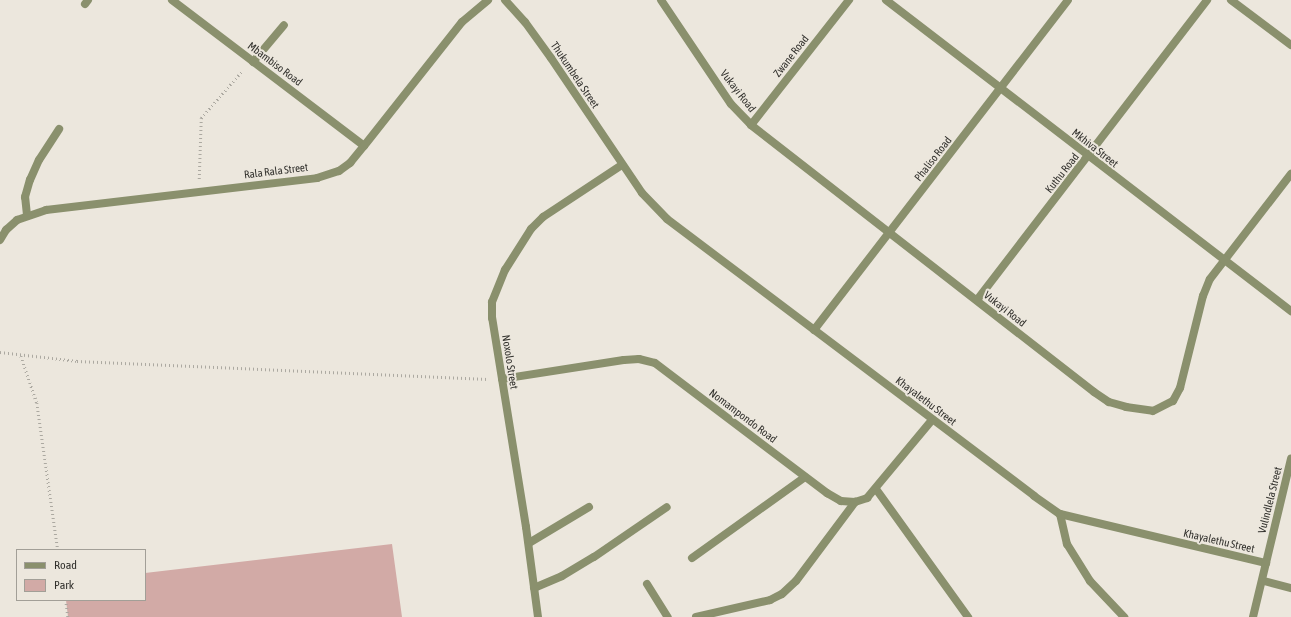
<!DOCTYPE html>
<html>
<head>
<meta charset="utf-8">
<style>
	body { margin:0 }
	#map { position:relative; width:1291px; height:617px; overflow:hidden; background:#ece7dd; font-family:"Asap Condensed",sans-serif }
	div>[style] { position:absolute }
	.green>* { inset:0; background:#d2aaa6 }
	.path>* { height:2.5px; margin-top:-1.25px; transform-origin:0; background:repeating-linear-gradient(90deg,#aca9a1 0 1px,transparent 0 4px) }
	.minor>* { height:8px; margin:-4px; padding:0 4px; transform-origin:4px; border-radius:4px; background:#8a906d }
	span { translate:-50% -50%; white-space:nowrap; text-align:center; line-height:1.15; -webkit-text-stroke:4px #ece7dd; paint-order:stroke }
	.street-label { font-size:11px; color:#33322e }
	.legend { position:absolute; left:16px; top:549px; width:130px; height:52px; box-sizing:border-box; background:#ece7dd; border:1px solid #a29f97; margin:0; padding:5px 7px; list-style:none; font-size:12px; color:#33322e }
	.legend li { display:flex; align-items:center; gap:8px; height:20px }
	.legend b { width:20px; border:1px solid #a29f97 }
</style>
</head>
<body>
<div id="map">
	<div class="green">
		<i style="clip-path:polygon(392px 544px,402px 617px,68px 617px,66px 600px,145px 600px,145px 573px)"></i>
	</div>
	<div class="path">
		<i style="left:199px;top:179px;width:61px;rotate:-88.1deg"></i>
		<i style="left:201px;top:118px;width:62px;rotate:-48.9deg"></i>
		<i style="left:0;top:352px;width:78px;rotate:6.7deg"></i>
		<i style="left:77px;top:361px;width:411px;rotate:2.5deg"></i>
		<i style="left:21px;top:356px;width:50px;rotate:71.2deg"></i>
		<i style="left:37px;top:403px;width:148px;rotate:81.9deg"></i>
		<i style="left:66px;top:600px;width:17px;rotate:83deg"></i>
	</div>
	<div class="minor">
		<i style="left:172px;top:0;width:241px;rotate:37.2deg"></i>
		<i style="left:505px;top:0;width:30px;rotate:48deg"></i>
		<i style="left:525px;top:22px;width:44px;rotate:54.2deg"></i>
		<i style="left:551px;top:58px;width:163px;rotate:56deg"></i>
		<i style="left:642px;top:193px;width:36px;rotate:46deg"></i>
		<i style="left:667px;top:219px;width:460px;rotate:37deg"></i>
		<i style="left:1034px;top:496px;width:32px;rotate:35deg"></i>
		<i style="left:1060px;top:514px;width:212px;rotate:13.4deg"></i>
		<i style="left:661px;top:0;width:125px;rotate:56.1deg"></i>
		<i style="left:731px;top:104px;width:29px;rotate:46deg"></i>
		<i style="left:751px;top:125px;width:435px;rotate:37.9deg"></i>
		<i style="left:1094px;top:392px;width:18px;rotate:34deg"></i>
		<i style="left:1109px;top:402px;width:18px;rotate:16deg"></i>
		<i style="left:1126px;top:407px;width:27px;rotate:8deg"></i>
		<i style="left:1153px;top:411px;width:22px;rotate:-27deg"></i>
		<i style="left:1173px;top:401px;width:15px;rotate:-62deg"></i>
		<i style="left:1180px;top:388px;width:95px;rotate:-76deg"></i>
		<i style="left:1203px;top:296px;width:18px;rotate:-68deg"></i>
		<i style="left:1210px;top:279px;width:133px;rotate:-52.4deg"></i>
		<i style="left:886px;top:0;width:511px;rotate:37.52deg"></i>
		<i style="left:1231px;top:0;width:75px;rotate:36.9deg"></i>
		<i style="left:85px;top:4px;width:5px;rotate:-53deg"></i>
		<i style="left:253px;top:62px;width:48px;rotate:-50deg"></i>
		<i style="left:751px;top:125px;width:159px;rotate:-51.9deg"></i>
		<i style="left:27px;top:215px;width:18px;rotate:-96deg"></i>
		<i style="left:25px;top:197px;width:18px;rotate:-74deg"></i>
		<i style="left:30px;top:180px;width:22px;rotate:-66deg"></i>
		<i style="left:39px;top:160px;width:37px;rotate:-57deg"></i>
		<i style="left:0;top:240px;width:12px;rotate:-59deg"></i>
		<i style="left:6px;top:230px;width:15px;rotate:-42deg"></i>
		<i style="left:17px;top:220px;width:31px;rotate:-19deg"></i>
		<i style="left:46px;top:210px;width:273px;rotate:-6.7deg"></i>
		<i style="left:317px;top:178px;width:23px;rotate:-18deg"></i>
		<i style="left:339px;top:171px;width:14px;rotate:-36deg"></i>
		<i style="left:350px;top:163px;width:22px;rotate:-51deg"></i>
		<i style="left:364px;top:146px;width:158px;rotate:-51.7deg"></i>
		<i style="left:462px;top:22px;width:34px;rotate:-40deg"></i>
		<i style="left:977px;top:300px;width:378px;rotate:-52.5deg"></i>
		<i style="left:814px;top:330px;width:416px;rotate:-52.4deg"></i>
		<i style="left:502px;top:379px;width:123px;rotate:-8.9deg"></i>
		<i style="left:624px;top:360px;width:15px;rotate:-4deg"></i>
		<i style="left:639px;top:359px;width:16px;rotate:14deg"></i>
		<i style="left:655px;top:363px;width:216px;rotate:37.1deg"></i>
		<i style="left:827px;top:493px;width:16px;rotate:30deg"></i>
		<i style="left:841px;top:501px;width:14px;rotate:4deg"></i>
		<i style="left:855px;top:502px;width:13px;rotate:-18deg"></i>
		<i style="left:867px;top:498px;width:102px;rotate:-50.2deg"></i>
		<i style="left:876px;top:489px;width:158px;rotate:54.3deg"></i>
		<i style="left:1060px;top:514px;width:31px;rotate:77deg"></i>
		<i style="left:1067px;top:544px;width:44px;rotate:58.1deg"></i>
		<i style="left:1090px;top:581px;width:50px;rotate:46.6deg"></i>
		<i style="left:529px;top:543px;width:70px;rotate:-31deg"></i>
		<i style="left:692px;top:558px;width:139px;rotate:-35.6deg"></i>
		<i style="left:1264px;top:581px;width:28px;rotate:15deg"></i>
		<i style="left:647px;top:584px;width:39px;rotate:58deg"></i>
		<i style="left:534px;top:588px;width:30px;rotate:-23deg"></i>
		<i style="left:562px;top:576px;width:37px;rotate:-31deg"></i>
		<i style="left:594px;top:557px;width:88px;rotate:-34.4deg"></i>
		<i style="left:538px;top:617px;width:91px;rotate:-97.6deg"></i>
		<i style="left:526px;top:527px;width:212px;rotate:-99.2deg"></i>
		<i style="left:492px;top:318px;width:16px;rotate:-90deg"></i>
		<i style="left:492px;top:302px;width:35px;rotate:-68deg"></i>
		<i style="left:505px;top:270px;width:49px;rotate:-57.6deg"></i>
		<i style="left:531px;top:229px;width:17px;rotate:-45deg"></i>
		<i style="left:543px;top:217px;width:95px;rotate:-33.4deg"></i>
		<i style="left:696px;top:617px;width:76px;rotate:-12.9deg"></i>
		<i style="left:770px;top:600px;width:13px;rotate:-27deg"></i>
		<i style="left:782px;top:594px;width:19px;rotate:-43deg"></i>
		<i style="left:796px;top:581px;width:99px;rotate:-53.2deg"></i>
		<i style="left:1253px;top:617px;width:163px;rotate:-76.5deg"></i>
	</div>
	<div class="street-label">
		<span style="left:791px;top:56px;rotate:-52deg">Zwane Road</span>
		<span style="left:275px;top:64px;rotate:37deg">Mbambiso Road</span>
		<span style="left:575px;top:75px;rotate:56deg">Thukumbela Street</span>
		<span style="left:738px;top:91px;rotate:52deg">Vukayi Road</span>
		<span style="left:1095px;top:148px;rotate:38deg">Mkhiva Street</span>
		<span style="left:933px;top:159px;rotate:-52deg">Phaliso Road</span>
		<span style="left:276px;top:171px;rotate:-7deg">Rala Rala Street</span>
		<span style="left:1062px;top:173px;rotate:-52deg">Kuthu Road</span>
		<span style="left:1005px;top:309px;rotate:38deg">Vukayi Road</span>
		<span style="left:510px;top:362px;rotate:81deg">Noxolo Street</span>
		<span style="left:926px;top:401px;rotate:37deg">Khayalethu Street</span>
		<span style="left:743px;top:416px;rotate:37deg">Nomampondo Road</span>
		<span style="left:1270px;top:500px;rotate:-76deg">Vulindlela Street</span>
		<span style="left:1219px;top:541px;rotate:13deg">Khayalethu Street</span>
	</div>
	<ul class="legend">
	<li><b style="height:5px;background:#8a906d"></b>Road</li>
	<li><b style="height:11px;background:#d2aaa6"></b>Park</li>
	</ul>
</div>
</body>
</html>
